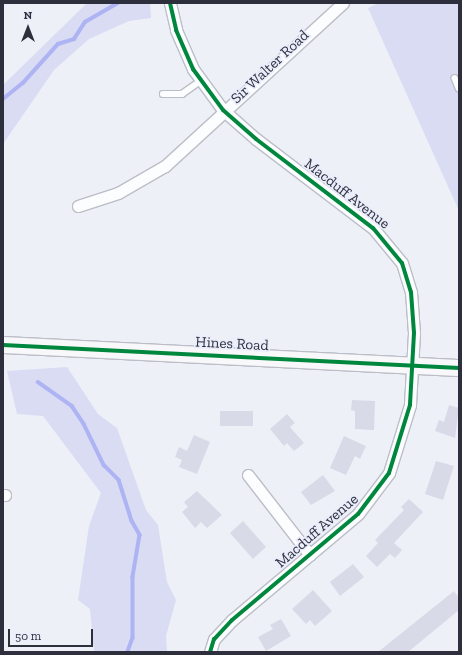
<!DOCTYPE html>
<html>
<head>
<meta charset="utf-8">
<style>
	body { margin:0 }
	#map { position:relative; width:462px; height:655px; overflow:hidden; background:#eef0f7; font-family:"Zilla Slab",serif }
	div>[style] { position:absolute }
	.green>* { inset:0; background:#d9dcf3 }
	.stream>* { height:3.5px; margin:-1.75px; padding:0 1.75px; transform-origin:1.75px; border-radius:1.75px; background:#adb3f3 }
	.building>* { inset:0; background:#d8dae7 }
	.roads { filter:drop-shadow(1px 0 #bcbec7) drop-shadow(-1px 0 #bcbec7) drop-shadow(0 1px #bcbec7) drop-shadow(0 -1px #bcbec7) }
	.lane>* { height:5.5px; margin:-2.75px; padding:0 2.75px; transform-origin:2.75px; border-radius:2.75px; background:#fcfdfe }
	.street>* { height:11px; margin:-5.5px; padding:0 5.5px; transform-origin:5.5px; border-radius:5.5px; background:#fcfdfe }
	.secondary>* { height:16px; margin:-8px; padding:0 8px; transform-origin:8px; border-radius:8px; background:#f8f8fb }
	.cycleway>* { height:4px; margin:-2px; padding:0 2px; transform-origin:2px; border-radius:2px; background:#00873e }
	span { translate:-50% -50%; white-space:nowrap; text-align:center; line-height:1.15; -webkit-text-stroke:3.5px #eaedfb; paint-order:stroke }
	.street-label { font-size:15px; color:#2d2f3c }
	.frame { position:absolute; inset:0; border:4px solid #2d2f3c; pointer-events:none }
	.north { position:absolute; left:8px; top:8px; width:40px; height:40px; -webkit-text-stroke:3px #eaedfb; paint-order:stroke; rotate:0deg; font-size:11px; font-weight:700; line-height:16px; text-align:center; color:#2d2f3c }
	.north::after { content:''; display:block; margin:auto; width:14px; height:18px; background:#2d2f3c; clip-path:polygon(50% 0,100% 100%,50% 72%,0 100%) }
	.scale { position:absolute; left:8px; top:629px; width:85px; height:18px; box-sizing:border-box; border:2px solid #2d2f3c; border-top:0; padding-left:5px; font-size:12px; line-height:14px; white-space:nowrap; color:#2d2f3c; -webkit-text-stroke:3px #eaedfb; paint-order:stroke }
</style>
</head>
<body>
<div id="map">
	<div class="green">
		<i style="clip-path:polygon(87px 3px,150px 3px,151px 18px,129px 21px,89px 39px,54px 70px,3px 144px,3px 85px)"></i>
		<i style="clip-path:polygon(379px 3px,459px 3px,459px 211px,368px 8px)"></i>
		<i style="clip-path:polygon(67px 367px,98px 414px,117px 428px,146px 510px,158px 525px,167px 582px,176px 600px,166px 636px,167px 652px,94px 652px,90px 609px,78px 600px,89px 526px,101px 493px,43px 416px,17px 414px,7px 371px)"></i>
	</div>
	<div class="stream">
		<i style="left:3px;top:99px;width:26px;rotate:-39deg"></i>
		<i style="left:23px;top:83px;width:52px;rotate:-48.1deg"></i>
		<i style="left:58px;top:44px;width:17px;rotate:-17deg"></i>
		<i style="left:74px;top:39px;width:20px;rotate:-57deg"></i>
		<i style="left:85px;top:22px;width:38px;rotate:-30deg"></i>
		<i style="left:38px;top:382px;width:42px;rotate:35.2deg"></i>
		<i style="left:72px;top:406px;width:22px;rotate:56deg"></i>
		<i style="left:84px;top:424px;width:46px;rotate:64deg"></i>
		<i style="left:104px;top:465px;width:21px;rotate:45deg"></i>
		<i style="left:119px;top:480px;width:43px;rotate:72.4deg"></i>
		<i style="left:132px;top:521px;width:16px;rotate:60deg"></i>
		<i style="left:140px;top:535px;width:43px;rotate:99.5deg"></i>
		<i style="left:133px;top:577px;width:61px;rotate:90deg"></i>
		<i style="left:133px;top:638px;width:15px;rotate:110deg"></i>
	</div>
	<div class="building">
		<i style="clip-path:polygon(352px 400px,375px 401px,374px 430px,355px 429px,355px 411px,351px 410px)"></i>
		<i style="clip-path:polygon(449px 405px,459px 408px,455px 438px,435px 431px,439px 420px,444px 422px)"></i>
		<i style="clip-path:polygon(220px 411px,253px 411px,253px 426px,220px 426px)"></i>
		<i style="clip-path:polygon(287px 414px,295px 423px,290px 427px,304px 443px,294px 451px,287px 443px,284px 446px,270px 429px)"></i>
		<i style="clip-path:polygon(194px 435px,210px 442px,197px 474px,179px 467px,182px 460px,175px 457px,179px 447px,187px 451px)"></i>
		<i style="clip-path:polygon(344px 436px,366px 446px,360px 459px,355px 456px,346px 475px,330px 468px)"></i>
		<i style="clip-path:polygon(436px 461px,454px 466px,443px 500px,425px 494px)"></i>
		<i style="clip-path:polygon(323px 475px,335px 491px,311px 505px,301px 492px)"></i>
		<i style="clip-path:polygon(197px 491px,222px 515px,207px 528px,201px 522px,195px 528px,182px 512px,188px 507px,184px 502px)"></i>
		<i style="clip-path:polygon(409px 499px,423px 512px,394px 543px,402px 550px,395px 558px,390px 554px,377px 567px,366px 556px,378px 543px,375px 540px,404px 510px,401px 507px)"></i>
		<i style="clip-path:polygon(243px 521px,266px 547px,253px 559px,230px 533px)"></i>
		<i style="clip-path:polygon(353px 564px,364px 577px,340px 596px,330px 582px)"></i>
		<i style="clip-path:polygon(313px 590px,332px 611px,315px 626px,310px 620px,306px 624px,292px 609px)"></i>
		<i style="clip-path:polygon(454px 591px,459px 598px,459px 610px,408px 652px,378px 652px)"></i>
		<i style="clip-path:polygon(281px 619px,291px 636px,266px 651px,258px 637px,273px 629px,270px 625px)"></i>
	</div>
	<div class="roads">
		<div class="lane">
			<i style="left:455px;top:78px;width:11px;rotate:68deg"></i>
			<i style="left:163px;top:94px;width:19px"></i>
			<i style="left:182px;top:94px;width:24px;rotate:-35deg"></i>
		</div>
		<div class="street">
			<i style="left:170px;top:3px;width:28px;rotate:77deg"></i>
			<i style="left:176px;top:30px;width:43px;rotate:66.4deg"></i>
			<i style="left:193px;top:69px;width:51px;rotate:53.8deg"></i>
			<i style="left:223px;top:110px;width:44px;rotate:41.3deg"></i>
			<i style="left:256px;top:139px;width:147px;rotate:37.3deg"></i>
			<i style="left:373px;top:228px;width:45px;rotate:50.4deg"></i>
			<i style="left:402px;top:263px;width:30px;rotate:73deg"></i>
			<i style="left:411px;top:292px;width:41px;rotate:85.8deg"></i>
			<i style="left:414px;top:333px;width:72px;rotate:93.2deg"></i>
			<i style="left:410px;top:405px;width:71px;rotate:107.2deg"></i>
			<i style="left:389px;top:473px;width:51px;rotate:127.1deg"></i>
			<i style="left:358px;top:514px;width:165px;rotate:139.9deg"></i>
			<i style="left:232px;top:620px;width:26px;rotate:133deg"></i>
			<i style="left:214px;top:639px;width:14px;rotate:107deg"></i>
			<i style="left:78px;top:206px;width:42px;rotate:-18deg"></i>
			<i style="left:118px;top:193px;width:54px;rotate:-29.9deg"></i>
			<i style="left:165px;top:166px;width:241px;rotate:-42.5deg"></i>
			<i style="left:248px;top:475px;width:101px;rotate:52.2deg"></i>
			<i style="left:3px;top:495px;width:2px"></i>
		</div>
		<div class="secondary">
			<i style="left:3px;top:345px;width:457px;rotate:2.9deg"></i>
		</div>
	</div>
	<div class="cycleway">
		<i style="left:170px;top:3px;width:28px;rotate:77deg"></i>
		<i style="left:176px;top:30px;width:43px;rotate:66.4deg"></i>
		<i style="left:193px;top:69px;width:51px;rotate:53.8deg"></i>
		<i style="left:223px;top:110px;width:44px;rotate:41.3deg"></i>
		<i style="left:256px;top:139px;width:147px;rotate:37.3deg"></i>
		<i style="left:373px;top:228px;width:45px;rotate:50.4deg"></i>
		<i style="left:402px;top:263px;width:30px;rotate:73deg"></i>
		<i style="left:411px;top:292px;width:41px;rotate:85.8deg"></i>
		<i style="left:414px;top:333px;width:72px;rotate:93.2deg"></i>
		<i style="left:410px;top:405px;width:71px;rotate:107.2deg"></i>
		<i style="left:389px;top:473px;width:51px;rotate:127.1deg"></i>
		<i style="left:358px;top:514px;width:165px;rotate:139.9deg"></i>
		<i style="left:232px;top:620px;width:26px;rotate:133deg"></i>
		<i style="left:214px;top:639px;width:14px;rotate:107deg"></i>
		<i style="left:3px;top:345px;width:457px;rotate:2.9deg"></i>
	</div>
	<div class="street-label">
		<span style="left:270px;top:67px;rotate:-43deg">Sir Walter Road</span>
		<span style="left:347px;top:194px;rotate:38deg">Macduff Avenue</span>
		<span style="left:232px;top:344px;rotate:3deg">Hines Road</span>
		<span style="left:317px;top:531px;rotate:-41deg">Macduff Avenue</span>
	</div>
	<div class="frame"></div>
	<div class="north">N</div>
	<div class="scale">50 m</div>
</div>
</body>
</html>
